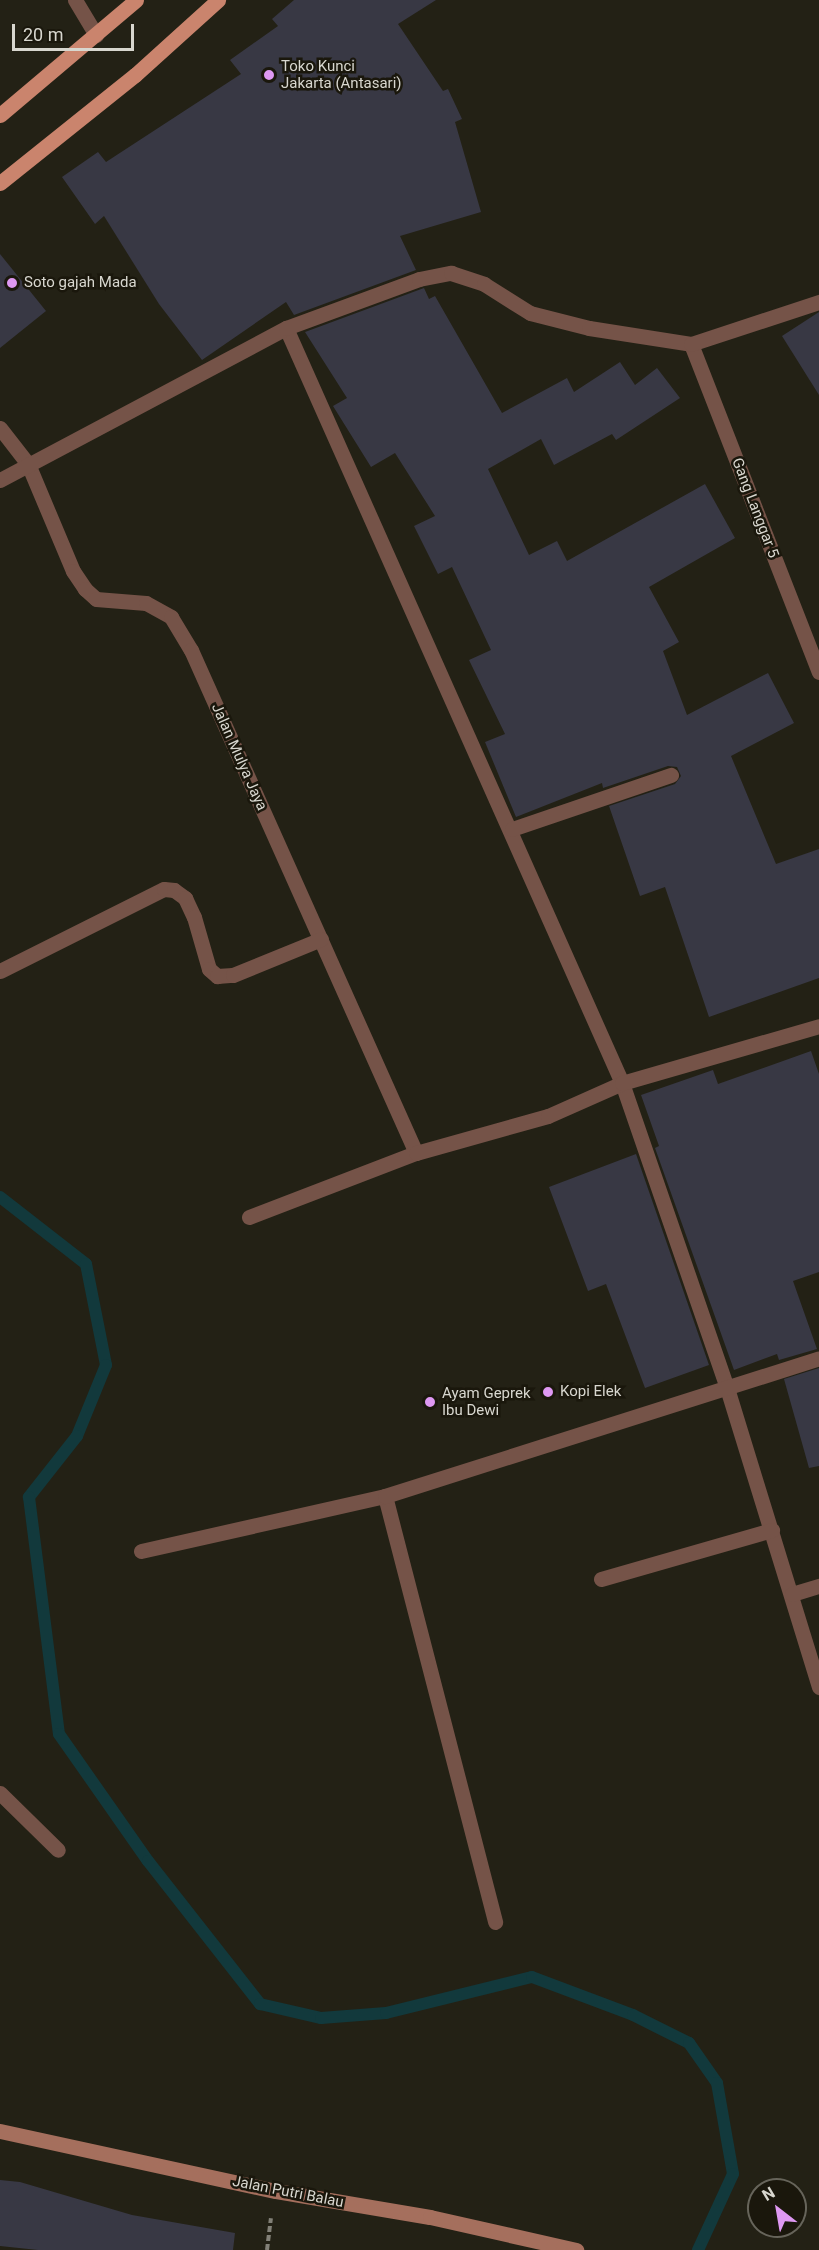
<!DOCTYPE html>
<html>
<head>
<meta charset="utf-8">
<style>
	body { margin:0 }
	#map { position:relative; width:819px; height:2250px; overflow:hidden; background:#232115; font-family:Roboto,sans-serif }
	div>[style] { position:absolute }
	.stream>* { height:12px; margin:-6px; padding:0 6px; transform-origin:6px; border-radius:6px; background:#12393c }
	.building>* { inset:0; background:#383844 }
	.path>* { height:4px; margin-top:-2px; transform-origin:0; background:repeating-linear-gradient(90deg,#828077 0 6px,transparent 0 9px) }
	.lane>* { height:15px; margin:-7.5px; padding:0 7.5px; transform-origin:7.5px; border-radius:7.5px; background:#755348 }
	.street>* { height:15px; margin:-7.5px; padding:0 7.5px; transform-origin:7.5px; border-radius:7.5px; background:#755348 }
	.secondary>* { height:15px; margin:-7.5px; padding:0 7.5px; transform-origin:7.5px; border-radius:7.5px; background:#a56f5d }
	.primary>* { height:15px; margin:-7.5px; padding:0 7.5px; transform-origin:7.5px; border-radius:7.5px; background:#ca846d }
	.dots>* { width:16px; height:16px; translate:-50% -50%; box-sizing:border-box; border:3px solid #1a170c; border-radius:50% }
	span { translate:-50% -50%; white-space:nowrap; text-align:center; line-height:1.15; -webkit-text-stroke:5px #1a170c; paint-order:stroke }
	.poi-label { font-size:15px; color:#d8d7cf }
	.left { translate:0 -50%; text-align:left }
	.street-label { font-size:15px; color:#d8d7cf }
	.north { position:absolute; left:747px; top:2178px; width:60px; height:60px; box-sizing:border-box; background:#1a170c; border:2px solid #66645a; border-radius:50%; rotate:329deg; font-size:16px; font-weight:700; line-height:24px; text-align:center; color:#d8d7cf }
	.north::after { content:''; display:block; margin:auto; width:21px; height:27px; background:#de98f2; clip-path:polygon(50% 0,100% 100%,50% 72%,0 100%) }
	.scale { position:absolute; left:12px; top:24px; width:122px; height:27px; box-sizing:border-box; border:3px solid #d8d7cf; border-top:0; padding-left:8px; font-size:18px; line-height:21px; white-space:nowrap; color:#d8d7cf; -webkit-text-stroke:4px #1a170c; paint-order:stroke }
</style>
</head>
<body>
<div id="map">
	<div class="stream">
		<i style="left:0;top:1197px;width:109px;rotate:37.9deg"></i>
		<i style="left:86px;top:1264px;width:103px;rotate:78.8deg"></i>
		<i style="left:106px;top:1365px;width:77px;rotate:112.2deg"></i>
		<i style="left:77px;top:1436px;width:78px;rotate:128.2deg"></i>
		<i style="left:29px;top:1497px;width:239px;rotate:82.8deg"></i>
		<i style="left:59px;top:1734px;width:155px;rotate:55deg"></i>
		<i style="left:148px;top:1861px;width:182px;rotate:51.9deg"></i>
		<i style="left:260px;top:2004px;width:63px;rotate:12.9deg"></i>
		<i style="left:321px;top:2018px;width:65px;rotate:-4.4deg"></i>
		<i style="left:386px;top:2013px;width:150px;rotate:-13.9deg"></i>
		<i style="left:532px;top:1977px;width:108px;rotate:20.6deg"></i>
		<i style="left:633px;top:2015px;width:63px;rotate:26.6deg"></i>
		<i style="left:689px;top:2043px;width:49px;rotate:55deg"></i>
		<i style="left:717px;top:2083px;width:92px;rotate:80deg"></i>
		<i style="left:733px;top:2174px;width:84px;rotate:114.7deg"></i>
	</div>
	<div class="building">
		<i style="clip-path:polygon(294px 0,436px 0,398px 24px,443px 91px,448px 89px,462px 119px,455px 122px,481px 212px,400px 236px,416px 270px,294px 315px,286px 302px,202px 360px,159px 304px,104px 216px,95px 224px,62px 177px,98px 152px,106px 162px,241px 74px,230px 60px,278px 26px,272px 19px)"></i>
		<i style="clip-path:polygon(0 254px,46px 311px,0 348px)"></i>
		<i style="clip-path:polygon(424px 288px,429px 299px,435px 296px,502px 413px,567px 378px,574px 392px,620px 362px,635px 385px,657px 368px,680px 398px,616px 440px,612px 434px,554px 465px,541px 439px,488px 469px,529px 555px,557px 541px,567px 561px,705px 484px,735px 538px,649px 587px,679px 642px,663px 651px,687px 715px,768px 673px,794px 723px,731px 756px,776px 864px,819px 849px,819px 978px,709px 1017px,665px 887px,640px 896px,609px 806px,675px 784px,681px 776px,677px 767px,668px 766px,603px 788px,602px 783px,516px 817px,485px 742px,505px 734px,469px 660px,491px 650px,452px 567px,438px 574px,414px 526px,435px 516px,395px 453px,371px 467px,333px 406px,347px 398px,305px 332px)"></i>
		<i style="clip-path:polygon(819px 312px,819px 395px,782px 336px)"></i>
		<i style="clip-path:polygon(811px 1051px,819px 1074px,819px 1272px,793px 1281px,817px 1349px,779px 1360px,777px 1354px,734px 1370px,655px 1148px,659px 1146px,641px 1095px,713px 1070px,718px 1084px)"></i>
		<i style="clip-path:polygon(636px 1154px,709px 1365px,645px 1388px,606px 1284px,588px 1291px,549px 1187px)"></i>
		<i style="clip-path:polygon(819px 1368px,819px 1466px,809px 1468px,784px 1379px)"></i>
		<i style="clip-path:polygon(0 2180px,20px 2182px,132px 2215px,235px 2233px,233px 2250px,38px 2250px,0 2246px)"></i>
	</div>
	<div class="path">
		<i style="left:267px;top:2250px;width:32px;rotate:-83deg"></i>
	</div>
	<div class="lane">
		<i style="left:75px;top:0;width:41px;rotate:59deg"></i>
	</div>
	<div class="street">
		<i style="left:286px;top:328px;width:826px;rotate:66.01deg"></i>
		<i style="left:622px;top:1083px;width:323px;rotate:71deg"></i>
		<i style="left:727px;top:1388px;width:313px;rotate:72.9deg"></i>
		<i style="left:691px;top:344px;width:352px;rotate:68.7deg"></i>
		<i style="left:0;top:428px;width:46px;rotate:52.1deg"></i>
		<i style="left:28px;top:464px;width:116px;rotate:67.2deg"></i>
		<i style="left:73px;top:571px;width:22px;rotate:56deg"></i>
		<i style="left:85px;top:589px;width:15px;rotate:42deg"></i>
		<i style="left:96px;top:599px;width:50px;rotate:4.6deg"></i>
		<i style="left:146px;top:603px;width:29px;rotate:29deg"></i>
		<i style="left:171px;top:617px;width:39px;rotate:59deg"></i>
		<i style="left:191px;top:650px;width:551px;rotate:65.9deg"></i>
		<i style="left:0;top:480px;width:324px;rotate:-28deg"></i>
		<i style="left:286px;top:328px;width:142px;rotate:-20.2deg"></i>
		<i style="left:419px;top:279px;width:33px;rotate:-11deg"></i>
		<i style="left:451px;top:273px;width:35px;rotate:18deg"></i>
		<i style="left:484px;top:284px;width:54px;rotate:32.2deg"></i>
		<i style="left:530px;top:313px;width:61px;rotate:14.3deg"></i>
		<i style="left:589px;top:328px;width:103px;rotate:8.9deg"></i>
		<i style="left:691px;top:344px;width:135px;rotate:-18.2deg"></i>
		<i style="left:512px;top:829px;width:168px;rotate:-18.8deg"></i>
		<i style="left:0;top:971px;width:183px;rotate:-26.6deg"></i>
		<i style="left:164px;top:889px;width:10px;rotate:6deg"></i>
		<i style="left:174px;top:890px;width:14px;rotate:36deg"></i>
		<i style="left:185px;top:898px;width:21px;rotate:65deg"></i>
		<i style="left:194px;top:917px;width:54px;rotate:73.9deg"></i>
		<i style="left:209px;top:969px;width:11px;rotate:41deg"></i>
		<i style="left:217px;top:976px;width:16px;rotate:-4deg"></i>
		<i style="left:233px;top:975px;width:95px;rotate:-22.2deg"></i>
		<i style="left:249px;top:1217px;width:179px;rotate:-21deg"></i>
		<i style="left:416px;top:1153px;width:137px;rotate:-15.7deg"></i>
		<i style="left:548px;top:1116px;width:81px;rotate:-24deg"></i>
		<i style="left:622px;top:1083px;width:205px;rotate:-16.1deg"></i>
		<i style="left:385px;top:1496px;width:440px;rotate:75.5deg"></i>
		<i style="left:141px;top:1551px;width:250px;rotate:-12.7deg"></i>
		<i style="left:385px;top:1496px;width:455px;rotate:-17.6deg"></i>
		<i style="left:601px;top:1579px;width:178px;rotate:-16deg"></i>
		<i style="left:792px;top:1594px;width:28px;rotate:-17deg"></i>
		<i style="left:0;top:1793px;width:81px;rotate:44.5deg"></i>
	</div>
	<div class="secondary">
		<i style="left:0;top:2131px;width:282px;rotate:12.3deg"></i>
		<i style="left:276px;top:2191px;width:156px;rotate:9.6deg"></i>
		<i style="left:430px;top:2217px;width:150px;rotate:12.7deg"></i>
	</div>
	<div class="primary">
		<i style="left:0;top:115px;width:178px;rotate:-40.2deg"></i>
		<i style="left:0;top:183px;width:173px;rotate:-38.7deg"></i>
		<i style="left:135px;top:75px;width:112px;rotate:-42.1deg"></i>
	</div>
	<div class="dots">
		<i style="left:269px;top:75px;background:#de98f2"></i>
		<i style="left:12px;top:283px;background:#de98f2"></i>
		<i style="left:548px;top:1392px;background:#de98f2"></i>
		<i style="left:430px;top:1402px;background:#de98f2"></i>
	</div>
	<div class="poi-label">
		<span class="left" style="left:281px;top:75px">Toko Kunci<br>Jakarta (Antasari)</span>
		<span class="left" style="left:24px;top:283px">Soto gajah Mada</span>
		<span class="left" style="left:560px;top:1392px">Kopi Elek</span>
		<span class="left" style="left:442px;top:1402px">Ayam Geprek<br>Ibu Dewi</span>
	</div>
	<div class="street-label">
		<span style="left:755px;top:508px;rotate:69deg">Gang Langgar 5</span>
		<span style="left:239px;top:757px;rotate:66deg">Jalan Mulya Jaya</span>
		<span style="left:288px;top:2192px;rotate:11deg">Jalan Putri Balau</span>
	</div>
	<div class="north">N</div>
	<div class="scale">20 m</div>
</div>
</body>
</html>
